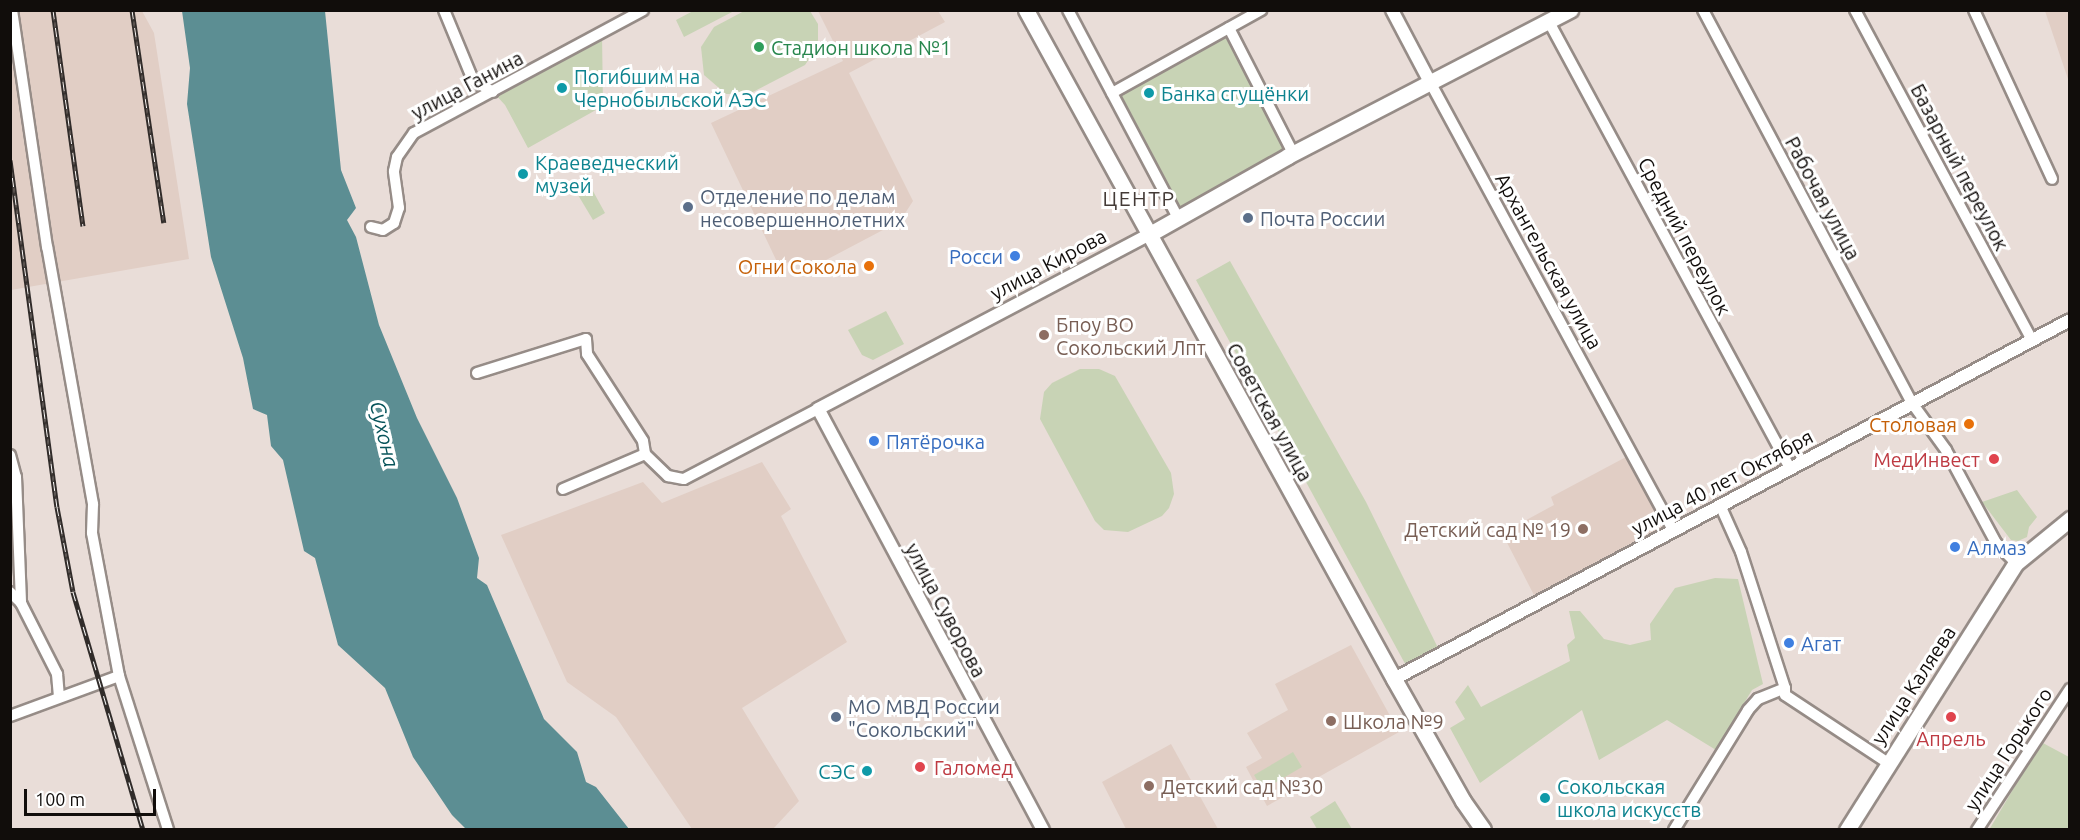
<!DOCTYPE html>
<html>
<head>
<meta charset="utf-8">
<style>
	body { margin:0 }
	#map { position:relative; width:2080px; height:840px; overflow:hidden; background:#e9ddd8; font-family:Ubuntu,sans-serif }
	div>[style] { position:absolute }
	.built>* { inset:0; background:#e1cec5 }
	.green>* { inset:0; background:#c8d3b5 }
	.water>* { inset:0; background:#5c8e93 }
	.roads { filter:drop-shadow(2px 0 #968c87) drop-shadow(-2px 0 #968c87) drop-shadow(0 2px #968c87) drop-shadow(0 -2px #968c87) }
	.minor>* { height:10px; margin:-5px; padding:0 5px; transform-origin:5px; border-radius:5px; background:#fff }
	.tertiary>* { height:12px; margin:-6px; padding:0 6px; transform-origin:6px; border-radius:6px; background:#fff }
	.secondary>* { height:15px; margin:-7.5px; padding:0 7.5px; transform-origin:7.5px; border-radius:7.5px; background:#fff }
	.rail>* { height:5px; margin-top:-2.5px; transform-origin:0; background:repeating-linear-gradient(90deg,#fff 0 9px,#312c2a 0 18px); box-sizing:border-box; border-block:2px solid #312c2a }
	.dots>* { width:16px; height:16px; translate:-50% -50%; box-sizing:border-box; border:3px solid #fff; border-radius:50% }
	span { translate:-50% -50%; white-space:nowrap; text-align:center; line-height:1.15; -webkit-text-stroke:6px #fff; paint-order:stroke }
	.leisure-label { font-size:20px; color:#27864d }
	.left { translate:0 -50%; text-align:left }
	.culture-label { font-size:20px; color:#0d838f }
	.right { translate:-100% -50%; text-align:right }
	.street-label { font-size:20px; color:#110d0b }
	.service-label { font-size:20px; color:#4e5e75 }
	.shop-label { font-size:20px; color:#366cbe }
	.food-label { font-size:20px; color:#c56008 }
	.education-label { font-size:20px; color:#785e54 }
	.health-label { font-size:20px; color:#be3a42 }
	.neighbourhood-label { font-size:21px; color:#433a36; letter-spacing:1.5px }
	.water-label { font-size:21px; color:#08545b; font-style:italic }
	.frame { position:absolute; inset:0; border:12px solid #110d0b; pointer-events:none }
	.scale { position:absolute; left:24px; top:789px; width:132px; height:27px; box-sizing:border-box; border:3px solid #110d0b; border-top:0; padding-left:8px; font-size:18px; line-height:21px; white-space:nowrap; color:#110d0b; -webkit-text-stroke:4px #fff; paint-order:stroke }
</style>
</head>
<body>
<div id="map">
	<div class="built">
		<i style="clip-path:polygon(10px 11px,142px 11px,154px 33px,189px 259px,11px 290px)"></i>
		<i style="clip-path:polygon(818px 11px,938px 11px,945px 22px,849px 73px,913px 201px,900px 221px,809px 269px,796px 259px,779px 266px,711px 123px,843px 61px)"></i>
		<i style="clip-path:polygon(2045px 11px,2069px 11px,2069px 82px)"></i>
		<i style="clip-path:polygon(1626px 457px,1664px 526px,1534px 595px,1502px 533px,1554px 505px,1551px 497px)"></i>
		<i style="clip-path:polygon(762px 462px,791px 509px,781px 516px,847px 642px,742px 708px,799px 801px,773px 829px,692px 829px,616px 717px,567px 682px,501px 535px,643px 482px,662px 503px)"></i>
		<i style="clip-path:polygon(1351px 645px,1399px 732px,1267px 806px,1246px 767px,1262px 758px,1247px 733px,1288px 710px,1275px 684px)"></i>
		<i style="clip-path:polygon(1171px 744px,1218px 829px,1126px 829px,1102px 782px)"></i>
	</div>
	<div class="green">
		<i style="clip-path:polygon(746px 10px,810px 11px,818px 24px,818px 46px,805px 65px,749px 94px,726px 94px,704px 75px,701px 47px,714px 27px)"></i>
		<i style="clip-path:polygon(693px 11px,693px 10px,734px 11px,684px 37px,676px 20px)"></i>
		<i style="clip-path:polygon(602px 33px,603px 106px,528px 148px,505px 105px,493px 92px)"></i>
		<i style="clip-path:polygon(1229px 33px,1287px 151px,1181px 211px,1119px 93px)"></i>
		<i style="clip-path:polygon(588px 182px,605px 213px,593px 220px,575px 190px)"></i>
		<i style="clip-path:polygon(1230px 261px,1366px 502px,1441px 654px,1409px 671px,1196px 280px)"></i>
		<i style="clip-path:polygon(886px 311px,904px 344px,873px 360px,862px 355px,848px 330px)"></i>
		<i style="clip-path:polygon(1080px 369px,1099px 369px,1115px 376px,1171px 473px,1174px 494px,1169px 508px,1162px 516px,1128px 532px,1104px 530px,1095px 521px,1040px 419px,1044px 392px,1052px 383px)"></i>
		<i style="clip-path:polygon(2017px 490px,2037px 517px,2029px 527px,2027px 537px,2018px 541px,2011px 540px,1982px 502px)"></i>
		<i style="clip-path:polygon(1715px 578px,1738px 579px,1763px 684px,1752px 690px,1716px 750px,1667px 720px,1599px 760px,1582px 710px,1480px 783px,1450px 728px,1465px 719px,1455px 702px,1468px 685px,1481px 707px,1570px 661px,1567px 645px,1575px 638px,1569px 611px,1580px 611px,1604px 639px,1630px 645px,1651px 640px,1650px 624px,1675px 588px)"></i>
		<i style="clip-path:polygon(2041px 742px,2069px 757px,2069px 829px,1989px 830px)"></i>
		<i style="clip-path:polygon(1293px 752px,1302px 767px,1263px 790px,1254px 775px)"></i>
		<i style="clip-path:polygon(1335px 801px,1352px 829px,1317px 829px,1310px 817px)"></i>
	</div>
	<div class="water">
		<i style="clip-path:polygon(182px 11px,325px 11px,341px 170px,356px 208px,347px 220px,356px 237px,379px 325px,417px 418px,457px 498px,479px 558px,477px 578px,487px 585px,544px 719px,577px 752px,586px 782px,596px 787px,629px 829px,466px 829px,452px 815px,413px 757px,385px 688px,338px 645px,315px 558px,304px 551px,283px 460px,271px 446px,267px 415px,253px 409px,243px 358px,211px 257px,187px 104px,190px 68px)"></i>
	</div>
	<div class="roads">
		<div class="minor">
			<i style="left:444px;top:10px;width:76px;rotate:67.5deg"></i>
			<i style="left:473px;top:80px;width:23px;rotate:31deg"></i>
			<i style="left:1068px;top:10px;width:235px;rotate:62.1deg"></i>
			<i style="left:1703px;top:10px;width:445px;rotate:62deg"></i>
			<i style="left:1912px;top:403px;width:58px;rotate:54.1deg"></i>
			<i style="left:1946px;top:450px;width:106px;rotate:61.7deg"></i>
			<i style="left:1996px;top:543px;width:28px;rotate:45deg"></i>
			<i style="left:1855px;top:10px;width:374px;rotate:61.8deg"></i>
			<i style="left:1974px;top:10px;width:186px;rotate:65.2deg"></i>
			<i style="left:1549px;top:22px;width:507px;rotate:61.62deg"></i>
			<i style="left:1229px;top:28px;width:140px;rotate:62.9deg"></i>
			<i style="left:1430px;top:82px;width:510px;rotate:61.52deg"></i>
			<i style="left:1112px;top:93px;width:171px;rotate:-29.1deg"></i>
			<i style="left:371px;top:227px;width:12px;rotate:14deg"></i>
			<i style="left:383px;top:230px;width:13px;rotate:-32deg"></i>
			<i style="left:394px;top:223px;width:16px;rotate:-72deg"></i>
			<i style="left:399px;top:208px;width:37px;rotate:-98deg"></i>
			<i style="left:394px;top:171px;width:14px;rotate:-78deg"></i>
			<i style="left:397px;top:157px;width:29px;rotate:-55deg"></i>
			<i style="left:414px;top:133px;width:260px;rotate:-28.2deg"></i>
			<i style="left:477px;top:373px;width:114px;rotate:-17.3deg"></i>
			<i style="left:586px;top:339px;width:15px;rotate:86deg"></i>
			<i style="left:587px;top:354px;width:103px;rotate:57.2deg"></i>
			<i style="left:643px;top:441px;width:13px;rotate:81deg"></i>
			<i style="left:645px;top:454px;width:32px;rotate:44deg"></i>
			<i style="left:668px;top:476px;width:16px;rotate:11deg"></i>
			<i style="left:684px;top:479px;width:151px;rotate:-27.6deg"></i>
			<i style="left:10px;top:455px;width:23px;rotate:75deg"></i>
			<i style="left:16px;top:477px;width:126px;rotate:87.7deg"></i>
			<i style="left:563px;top:489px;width:89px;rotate:-23.1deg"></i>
			<i style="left:1720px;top:505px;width:51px;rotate:65.9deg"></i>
			<i style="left:1741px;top:552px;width:143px;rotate:72.1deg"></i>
			<i style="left:10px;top:592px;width:16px;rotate:45deg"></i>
			<i style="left:21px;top:603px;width:80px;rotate:63.1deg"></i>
			<i style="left:57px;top:674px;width:23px;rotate:85deg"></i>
			<i style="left:119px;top:676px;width:162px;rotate:72.3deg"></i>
			<i style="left:10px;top:716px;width:116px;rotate:-20.2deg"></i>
			<i style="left:119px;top:676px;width:146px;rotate:-100.7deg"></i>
			<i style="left:92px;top:533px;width:29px;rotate:-88deg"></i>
			<i style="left:93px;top:504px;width:261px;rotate:-100.1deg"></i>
			<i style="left:47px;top:247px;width:240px;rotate:-98.4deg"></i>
			<i style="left:1674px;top:830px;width:141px;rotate:-58.3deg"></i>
			<i style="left:1748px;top:710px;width:15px;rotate:-48deg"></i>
			<i style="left:1758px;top:699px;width:29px;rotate:-22deg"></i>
			<i style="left:1785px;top:688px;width:7px;rotate:90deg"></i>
			<i style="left:1785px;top:695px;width:123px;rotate:33.4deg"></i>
			<i style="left:1977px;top:830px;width:169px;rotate:-56.6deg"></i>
		</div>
		<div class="tertiary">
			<i style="left:1392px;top:10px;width:81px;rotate:62.2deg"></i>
			<i style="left:1394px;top:679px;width:765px;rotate:-27.97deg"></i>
			<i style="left:1043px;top:830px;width:477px;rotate:-118.1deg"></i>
			<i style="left:818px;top:409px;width:373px;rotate:-27.8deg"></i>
		</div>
		<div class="secondary">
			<i style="left:1026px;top:10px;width:764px;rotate:61.19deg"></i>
			<i style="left:1394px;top:679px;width:140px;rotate:60.5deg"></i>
			<i style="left:1463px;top:801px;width:35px;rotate:55deg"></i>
			<i style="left:1148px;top:235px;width:161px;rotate:-29.4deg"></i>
			<i style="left:1288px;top:156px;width:318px;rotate:-27.4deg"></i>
			<i style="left:1847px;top:830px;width:316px;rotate:-57.7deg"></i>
			<i style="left:2016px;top:563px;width:70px;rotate:-39.2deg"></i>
		</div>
	</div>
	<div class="rail">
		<i style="left:53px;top:10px;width:218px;rotate:82.1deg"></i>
		<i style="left:132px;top:10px;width:215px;rotate:81.5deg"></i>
		<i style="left:10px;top:160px;width:350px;rotate:82.3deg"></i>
		<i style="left:57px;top:507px;width:86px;rotate:79.3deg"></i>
		<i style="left:73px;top:592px;width:248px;rotate:73.6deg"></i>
	</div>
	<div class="dots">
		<i style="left:759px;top:47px;background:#2e9e5b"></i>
		<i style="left:562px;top:88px;background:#0f9aa8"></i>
		<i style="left:1149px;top:93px;background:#0f9aa8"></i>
		<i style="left:523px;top:174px;background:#0f9aa8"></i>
		<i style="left:688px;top:207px;background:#5c6f8a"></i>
		<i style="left:1248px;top:218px;background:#5c6f8a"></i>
		<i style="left:1015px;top:256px;background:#3f7fe0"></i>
		<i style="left:869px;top:266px;background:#e8710a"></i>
		<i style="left:1044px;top:335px;background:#8d6e63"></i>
		<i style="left:1969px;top:424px;background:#e8710a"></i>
		<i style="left:874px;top:441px;background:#3f7fe0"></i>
		<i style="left:1994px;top:459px;background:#e0444e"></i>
		<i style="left:1583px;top:529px;background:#8d6e63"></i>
		<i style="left:1955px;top:547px;background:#3f7fe0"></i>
		<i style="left:1789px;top:643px;background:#3f7fe0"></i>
		<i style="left:836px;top:717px;background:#5c6f8a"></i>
		<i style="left:1951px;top:717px;background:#e0444e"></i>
		<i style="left:1331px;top:721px;background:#8d6e63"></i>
		<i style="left:920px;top:767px;background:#e0444e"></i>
		<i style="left:867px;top:771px;background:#0f9aa8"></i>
		<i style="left:1149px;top:786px;background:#8d6e63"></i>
		<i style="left:1545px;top:798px;background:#0f9aa8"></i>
	</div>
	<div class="leisure-label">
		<span class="left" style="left:771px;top:47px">Стадион школа №1</span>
	</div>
	<div class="culture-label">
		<span class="left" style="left:574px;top:88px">Погибшим на<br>Чернобыльской АЭС</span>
		<span class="left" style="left:1161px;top:93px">Банка сгущёнки</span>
		<span class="left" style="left:535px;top:174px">Краеведческий<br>музей</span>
		<span class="right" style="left:855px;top:771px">СЭС</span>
		<span class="left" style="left:1557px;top:798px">Сокольская<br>школа искусств</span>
	</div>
	<div class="street-label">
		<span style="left:467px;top:85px;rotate:-28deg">улица Ганина</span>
		<span style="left:1960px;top:167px;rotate:62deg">Базарный переулок</span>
		<span style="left:1823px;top:198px;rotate:62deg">Рабочая улица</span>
		<span style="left:1685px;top:236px;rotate:62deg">Средний переулок</span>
		<span style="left:1549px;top:261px;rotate:61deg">Архангельская улица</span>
		<span style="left:1048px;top:264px;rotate:-28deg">улица Кирова</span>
		<span style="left:1270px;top:412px;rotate:61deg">Советская улица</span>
		<span style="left:1722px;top:482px;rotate:-28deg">улица 40 лет Октября</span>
		<span style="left:946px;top:610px;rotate:62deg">улица Суворова</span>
		<span style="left:1913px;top:685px;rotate:-57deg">улица Каляева</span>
		<span style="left:2008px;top:749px;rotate:-57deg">улица Горького</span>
	</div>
	<div class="service-label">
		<span class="left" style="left:700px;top:208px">Отделение по делам<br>несовершеннолетних</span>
		<span class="left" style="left:1260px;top:218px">Почта России</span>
		<span class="left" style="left:848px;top:718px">МО МВД России<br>"Сокольский"</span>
	</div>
	<div class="shop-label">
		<span class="right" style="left:1003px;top:256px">Росси</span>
		<span class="left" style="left:886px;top:441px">Пятёрочка</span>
		<span class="left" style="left:1967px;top:547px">Алмаз</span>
		<span class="left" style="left:1801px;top:643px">Агат</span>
	</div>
	<div class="food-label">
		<span class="right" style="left:857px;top:266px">Огни Сокола</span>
		<span class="right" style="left:1957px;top:424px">Столовая</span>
	</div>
	<div class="education-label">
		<span class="left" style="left:1056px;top:336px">Бпоу ВО<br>Сокольский Лпт</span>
		<span class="right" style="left:1571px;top:529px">Детский сад № 19</span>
		<span class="left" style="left:1343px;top:721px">Школа №9</span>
		<span class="left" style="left:1161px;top:786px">Детский сад №30</span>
	</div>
	<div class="health-label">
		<span class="right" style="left:1980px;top:459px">МедИнвест</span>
		<span style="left:1951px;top:738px">Апрель</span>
		<span class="left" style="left:934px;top:767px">Галомед</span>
	</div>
	<div class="neighbourhood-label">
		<span style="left:1139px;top:198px">ЦЕНТР</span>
	</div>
	<div class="water-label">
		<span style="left:385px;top:434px;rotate:77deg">Сухона</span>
	</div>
	<div class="frame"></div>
	<div class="scale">100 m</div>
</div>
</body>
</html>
